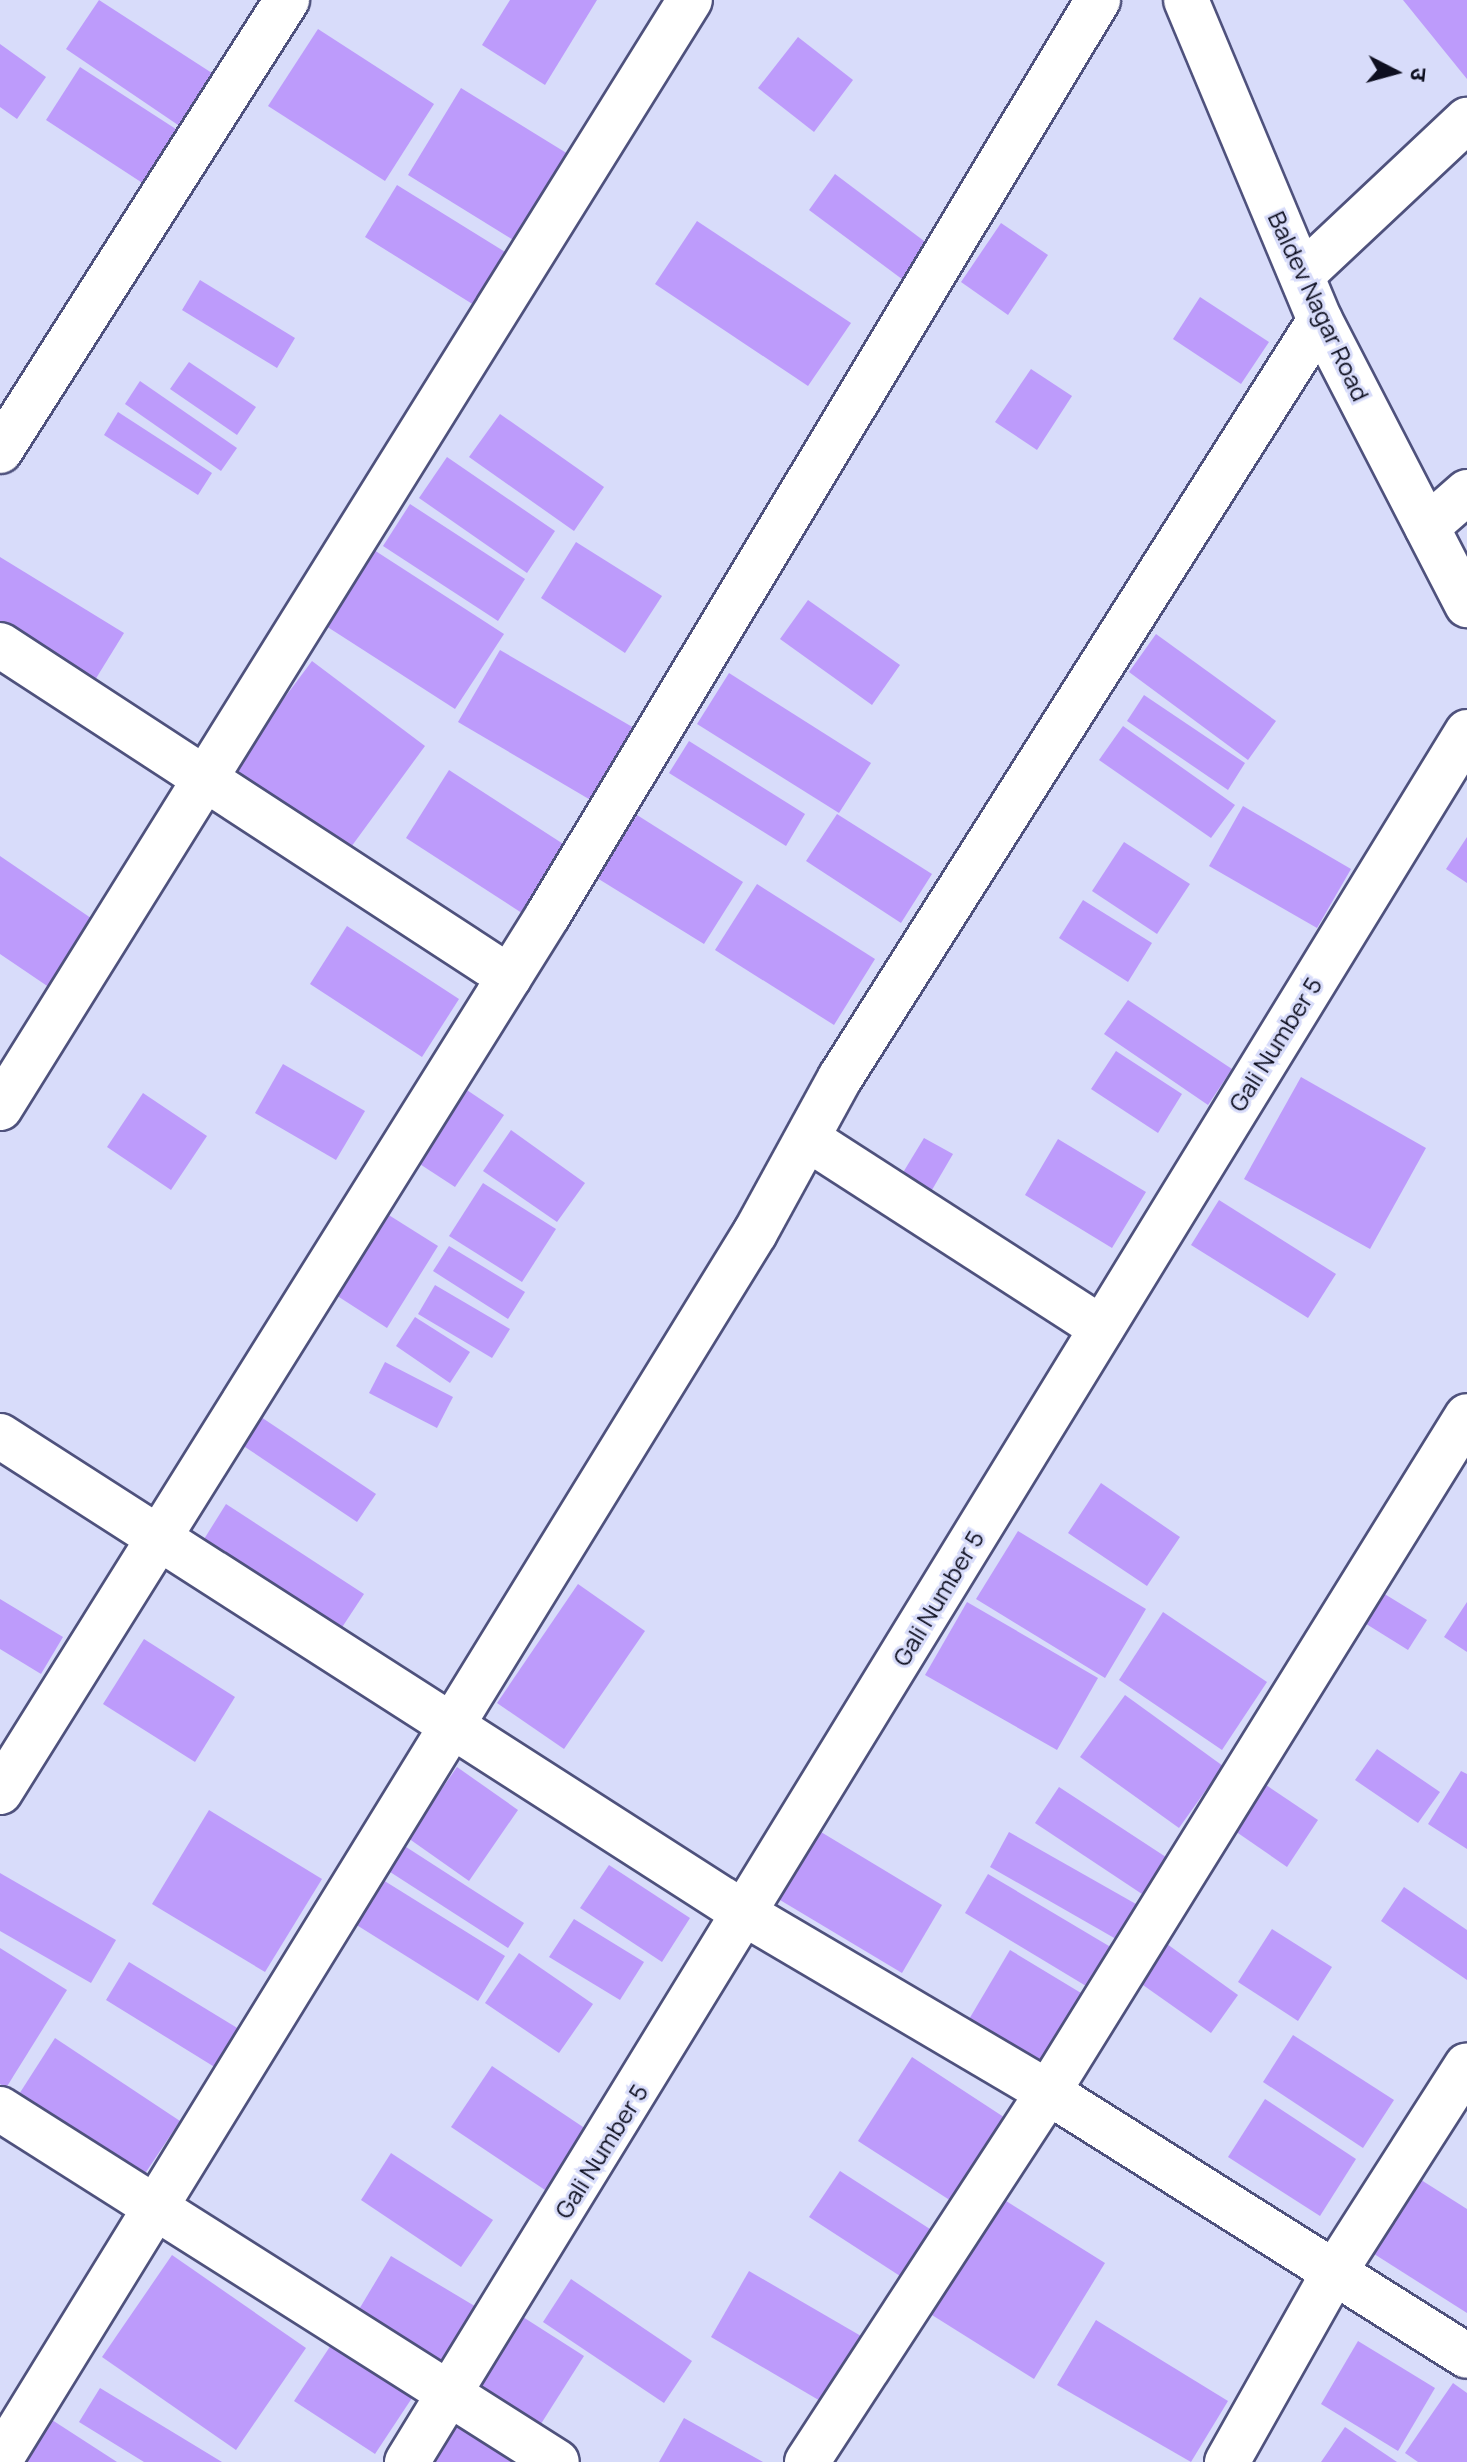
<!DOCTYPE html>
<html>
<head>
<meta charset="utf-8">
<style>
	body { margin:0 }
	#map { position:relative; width:1467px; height:2462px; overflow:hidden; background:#d8dcfa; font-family:Manrope,"Noto Sans Devanagari",sans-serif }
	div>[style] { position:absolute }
	.building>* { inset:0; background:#bd9bfb }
	.roads { filter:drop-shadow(2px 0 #4f527d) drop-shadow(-2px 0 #4f527d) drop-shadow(0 2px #4f527d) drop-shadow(0 -2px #4f527d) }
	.street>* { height:44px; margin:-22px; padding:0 22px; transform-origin:22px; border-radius:22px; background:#fff }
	span { translate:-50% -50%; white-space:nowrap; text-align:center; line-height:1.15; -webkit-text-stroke:6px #d8dcfa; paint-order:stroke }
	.street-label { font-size:24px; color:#0e0f20 }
	.north { position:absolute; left:1355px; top:32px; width:80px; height:80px; -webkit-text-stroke:6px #d8dcfa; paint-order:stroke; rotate:96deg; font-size:22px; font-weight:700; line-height:32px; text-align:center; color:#0e0f20 }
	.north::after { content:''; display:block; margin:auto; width:28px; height:36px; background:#0e0f20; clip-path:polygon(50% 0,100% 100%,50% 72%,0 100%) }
</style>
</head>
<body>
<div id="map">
	<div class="building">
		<i style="clip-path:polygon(99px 0,215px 75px,181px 127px,66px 49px)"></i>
		<i style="clip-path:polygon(510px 0,597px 0,545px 85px,482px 45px)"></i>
		<i style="clip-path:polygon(1403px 0,1467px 0,1467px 79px)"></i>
		<i style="clip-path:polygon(318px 29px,434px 104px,385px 181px,268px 106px)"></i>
		<i style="clip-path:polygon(798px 37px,853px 80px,814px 132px,758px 88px)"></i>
		<i style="clip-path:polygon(0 44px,46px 77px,17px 119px,0 107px)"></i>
		<i style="clip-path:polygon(80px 67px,182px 133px,147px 186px,46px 120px)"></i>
		<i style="clip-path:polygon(461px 88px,581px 162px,528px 249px,408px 175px)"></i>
		<i style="clip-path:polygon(835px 174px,940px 253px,914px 288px,809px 210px)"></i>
		<i style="clip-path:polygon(397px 185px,523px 263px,490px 315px,365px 237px)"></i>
		<i style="clip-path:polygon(697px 221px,851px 323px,808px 386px,655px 284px)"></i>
		<i style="clip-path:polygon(1001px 223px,1048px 255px,1008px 315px,961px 282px)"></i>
		<i style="clip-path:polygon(200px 280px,295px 338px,277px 368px,182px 310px)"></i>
		<i style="clip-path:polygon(1200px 297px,1269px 342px,1241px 384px,1173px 339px)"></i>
		<i style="clip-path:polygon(189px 362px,256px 407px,237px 435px,170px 389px)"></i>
		<i style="clip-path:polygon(1031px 369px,1072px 396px,1037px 450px,995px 422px)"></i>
		<i style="clip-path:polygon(140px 381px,237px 448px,221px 471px,125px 404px)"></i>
		<i style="clip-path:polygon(118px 412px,212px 473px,198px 495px,104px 435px)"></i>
		<i style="clip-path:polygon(500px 414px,604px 487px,574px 531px,469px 457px)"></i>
		<i style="clip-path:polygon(447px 457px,555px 531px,527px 573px,419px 498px)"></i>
		<i style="clip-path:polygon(410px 504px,525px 579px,498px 621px,383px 546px)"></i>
		<i style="clip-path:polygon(576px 542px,662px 596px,625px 653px,541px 598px)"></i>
		<i style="clip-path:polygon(374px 550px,504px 634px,455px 709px,326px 626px)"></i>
		<i style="clip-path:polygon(0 557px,124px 633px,87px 693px,0 639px)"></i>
		<i style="clip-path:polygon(808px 600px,900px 665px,872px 705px,780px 639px)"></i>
		<i style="clip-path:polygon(1156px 634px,1276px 721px,1248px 760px,1129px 672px)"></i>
		<i style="clip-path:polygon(500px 650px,641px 732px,599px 805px,458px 722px)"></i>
		<i style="clip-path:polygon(312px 661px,425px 746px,343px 858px,229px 772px)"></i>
		<i style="clip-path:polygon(729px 673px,871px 763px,839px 813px,697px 724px)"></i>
		<i style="clip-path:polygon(1144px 695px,1245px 763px,1228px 790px,1127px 721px)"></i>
		<i style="clip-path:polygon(1123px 726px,1235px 805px,1211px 838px,1099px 760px)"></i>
		<i style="clip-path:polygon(689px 741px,805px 814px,786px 846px,669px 773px)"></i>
		<i style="clip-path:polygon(449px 770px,571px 849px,528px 917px,406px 838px)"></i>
		<i style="clip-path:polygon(1243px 806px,1351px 869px,1317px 928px,1209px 866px)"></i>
		<i style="clip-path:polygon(837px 814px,932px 874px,901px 923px,806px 861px)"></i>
		<i style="clip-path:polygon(637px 815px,743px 882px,704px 944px,597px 878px)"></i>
		<i style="clip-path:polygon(1467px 837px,1467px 883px,1446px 869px)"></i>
		<i style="clip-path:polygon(1124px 842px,1190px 884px,1157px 934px,1092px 891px)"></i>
		<i style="clip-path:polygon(0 856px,107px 929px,62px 996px,0 954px)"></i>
		<i style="clip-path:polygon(757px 884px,875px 959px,834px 1025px,715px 950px)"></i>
		<i style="clip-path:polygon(1083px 900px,1152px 943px,1128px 982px,1059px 938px)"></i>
		<i style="clip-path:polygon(347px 926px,459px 999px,422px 1057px,310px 984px)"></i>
		<i style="clip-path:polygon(1128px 1000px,1232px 1069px,1208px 1105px,1104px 1034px)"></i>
		<i style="clip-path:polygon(1116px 1051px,1182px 1094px,1158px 1133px,1091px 1089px)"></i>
		<i style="clip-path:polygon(283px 1064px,365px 1111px,336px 1160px,255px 1113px)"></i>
		<i style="clip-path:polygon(1301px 1077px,1426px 1148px,1370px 1249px,1244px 1179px)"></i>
		<i style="clip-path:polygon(458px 1084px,504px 1115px,455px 1187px,409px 1157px)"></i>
		<i style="clip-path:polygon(143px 1093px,207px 1136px,171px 1190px,107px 1147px)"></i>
		<i style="clip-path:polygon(511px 1130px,585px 1183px,557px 1222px,483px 1171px)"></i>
		<i style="clip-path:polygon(924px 1138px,953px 1154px,922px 1207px,893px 1189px)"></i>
		<i style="clip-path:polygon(1058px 1139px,1146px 1192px,1112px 1248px,1025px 1195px)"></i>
		<i style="clip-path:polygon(483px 1183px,556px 1229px,522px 1282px,449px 1236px)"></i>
		<i style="clip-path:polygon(1219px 1200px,1336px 1274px,1308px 1318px,1191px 1245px)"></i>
		<i style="clip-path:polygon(376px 1207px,438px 1246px,387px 1328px,325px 1288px)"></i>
		<i style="clip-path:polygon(449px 1246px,525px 1292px,508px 1319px,433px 1271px)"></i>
		<i style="clip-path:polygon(435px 1285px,510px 1329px,492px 1358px,418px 1314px)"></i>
		<i style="clip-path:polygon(415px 1317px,470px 1352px,450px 1383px,396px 1346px)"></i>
		<i style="clip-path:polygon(385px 1362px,453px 1397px,437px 1428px,369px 1393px)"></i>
		<i style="clip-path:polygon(261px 1417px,376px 1494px,357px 1522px,242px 1445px)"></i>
		<i style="clip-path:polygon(1101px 1483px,1180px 1537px,1147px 1586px,1068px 1533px)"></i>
		<i style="clip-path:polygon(226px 1504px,364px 1594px,333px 1641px,196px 1552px)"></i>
		<i style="clip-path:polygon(1018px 1531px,1146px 1609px,1105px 1678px,976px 1599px)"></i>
		<i style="clip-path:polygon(1365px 1582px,1427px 1620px,1408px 1650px,1347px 1612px)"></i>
		<i style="clip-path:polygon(578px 1584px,645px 1631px,564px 1749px,497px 1703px)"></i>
		<i style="clip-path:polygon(0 1599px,63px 1637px,41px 1674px,0 1649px)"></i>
		<i style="clip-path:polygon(967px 1602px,1098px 1678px,1057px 1750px,925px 1675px)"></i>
		<i style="clip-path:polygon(1467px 1602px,1467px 1652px,1444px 1637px)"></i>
		<i style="clip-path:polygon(1163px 1612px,1267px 1682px,1222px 1750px,1119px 1680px)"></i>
		<i style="clip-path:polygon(144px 1639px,235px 1697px,195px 1762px,103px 1704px)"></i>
		<i style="clip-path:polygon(1125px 1695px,1223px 1766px,1179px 1828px,1080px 1757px)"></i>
		<i style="clip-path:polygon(1377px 1749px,1440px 1792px,1418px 1823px,1355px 1780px)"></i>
		<i style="clip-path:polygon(457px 1767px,518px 1810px,469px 1881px,408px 1838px)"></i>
		<i style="clip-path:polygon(1461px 1771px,1467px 1774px,1467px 1849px,1428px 1824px)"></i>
		<i style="clip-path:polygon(1266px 1785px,1318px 1820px,1287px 1867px,1235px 1831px)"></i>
		<i style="clip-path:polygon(1059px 1787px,1172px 1861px,1148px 1898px,1035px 1823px)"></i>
		<i style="clip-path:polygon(209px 1810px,322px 1879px,265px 1972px,152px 1904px)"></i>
		<i style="clip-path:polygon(816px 1829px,942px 1905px,902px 1973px,775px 1897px)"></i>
		<i style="clip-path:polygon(1009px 1832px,1143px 1908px,1123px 1943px,990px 1867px)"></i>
		<i style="clip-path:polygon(403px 1845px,524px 1923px,508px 1948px,387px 1870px)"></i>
		<i style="clip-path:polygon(609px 1865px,690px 1918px,662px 1962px,580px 1908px)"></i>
		<i style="clip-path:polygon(0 1873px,116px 1940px,91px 1983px,0 1931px)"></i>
		<i style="clip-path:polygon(988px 1874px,1119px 1952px,1096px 1992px,965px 1913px)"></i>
		<i style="clip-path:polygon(383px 1880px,505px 1956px,478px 2001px,355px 1924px)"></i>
		<i style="clip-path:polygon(1404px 1887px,1467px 1930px,1467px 1980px,1381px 1921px)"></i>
		<i style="clip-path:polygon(574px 1919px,644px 1962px,620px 2000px,549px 1957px)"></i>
		<i style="clip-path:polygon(1272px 1929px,1332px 1967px,1298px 2021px,1238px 1982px)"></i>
		<i style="clip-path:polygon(1160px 1939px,1238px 1995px,1211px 2033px,1133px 1978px)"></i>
		<i style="clip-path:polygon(0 1948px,67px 1990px,6px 2088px,0 2084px)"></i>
		<i style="clip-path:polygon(1010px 1950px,1086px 1996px,1040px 2071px,965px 2026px)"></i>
		<i style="clip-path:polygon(519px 1953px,593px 2004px,559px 2053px,485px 2003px)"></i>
		<i style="clip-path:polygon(129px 1962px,257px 2040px,234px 2079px,106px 2000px)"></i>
		<i style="clip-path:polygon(1293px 2035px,1394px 2100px,1363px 2148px,1263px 2082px)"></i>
		<i style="clip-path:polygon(55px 2038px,180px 2121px,138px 2184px,14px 2102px)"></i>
		<i style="clip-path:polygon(912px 2057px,1016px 2125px,962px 2208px,858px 2141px)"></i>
		<i style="clip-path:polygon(492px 2066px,592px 2133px,551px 2194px,451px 2127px)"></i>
		<i style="clip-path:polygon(1265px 2099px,1356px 2159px,1320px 2216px,1228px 2157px)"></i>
		<i style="clip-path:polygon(391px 2153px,493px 2220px,461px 2267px,361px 2200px)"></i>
		<i style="clip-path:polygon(840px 2171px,947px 2240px,917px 2287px,809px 2217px)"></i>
		<i style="clip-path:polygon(1418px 2178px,1467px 2209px,1467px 2313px,1371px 2252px)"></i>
		<i style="clip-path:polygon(987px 2189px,1105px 2263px,1034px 2379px,916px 2305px)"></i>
		<i style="clip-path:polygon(172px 2255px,306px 2348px,236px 2450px,102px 2357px)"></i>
		<i style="clip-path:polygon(391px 2256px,478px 2308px,439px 2373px,352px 2321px)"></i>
		<i style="clip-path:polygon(749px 2271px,861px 2336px,822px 2402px,711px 2337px)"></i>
		<i style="clip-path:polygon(571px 2279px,692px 2361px,664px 2403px,543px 2322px)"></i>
		<i style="clip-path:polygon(523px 2317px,584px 2356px,539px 2427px,478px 2387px)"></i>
		<i style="clip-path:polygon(1096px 2320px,1228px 2401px,1191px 2462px,1057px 2385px)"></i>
		<i style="clip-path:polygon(1358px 2341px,1435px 2388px,1398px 2451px,1321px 2404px)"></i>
		<i style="clip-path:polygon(331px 2345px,412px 2398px,375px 2454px,294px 2401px)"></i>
		<i style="clip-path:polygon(1453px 2383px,1467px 2393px,1467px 2462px,1418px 2462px,1405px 2453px)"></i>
		<i style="clip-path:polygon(100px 2388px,222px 2462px,144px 2462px,79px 2422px)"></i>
		<i style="clip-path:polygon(444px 2414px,519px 2462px,414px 2462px)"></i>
		<i style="clip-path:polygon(49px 2418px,117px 2462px,20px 2462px)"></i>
		<i style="clip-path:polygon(684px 2418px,763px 2462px,659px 2462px)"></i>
		<i style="clip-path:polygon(1345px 2427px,1397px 2462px,1321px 2462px)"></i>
	</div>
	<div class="roads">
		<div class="street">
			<i style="left:1186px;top:0;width:347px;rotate:67.3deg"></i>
			<i style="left:1320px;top:320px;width:321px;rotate:62.7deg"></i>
			<i style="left:1304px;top:273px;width:224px;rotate:-43.2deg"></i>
			<i style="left:0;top:451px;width:535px;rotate:-57.53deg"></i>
			<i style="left:1427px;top:527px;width:53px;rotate:-41.2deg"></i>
			<i style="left:0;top:645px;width:608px;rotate:33.11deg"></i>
			<i style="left:0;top:1108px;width:1305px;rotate:-58.09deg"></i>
			<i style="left:808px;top:1139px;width:349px;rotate:32.8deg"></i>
			<i style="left:0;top:1436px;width:887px;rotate:32.67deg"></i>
			<i style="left:747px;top:1915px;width:349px;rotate:30.5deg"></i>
			<i style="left:1048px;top:2092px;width:495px;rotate:32.2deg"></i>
			<i style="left:0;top:1792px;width:1034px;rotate:-58deg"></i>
			<i style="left:548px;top:915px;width:1068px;rotate:-58.99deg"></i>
			<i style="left:0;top:2109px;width:659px;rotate:32.36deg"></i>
			<i style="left:0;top:2460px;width:1441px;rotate:-58.4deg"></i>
			<i style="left:755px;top:1233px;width:177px;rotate:-61.3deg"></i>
			<i style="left:840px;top:1078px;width:897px;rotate:-57.66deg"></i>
			<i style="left:407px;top:2462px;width:2029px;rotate:-58.5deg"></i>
			<i style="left:807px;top:2462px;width:442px;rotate:-56.9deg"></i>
			<i style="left:1048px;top:2092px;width:795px;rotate:-58.21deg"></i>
			<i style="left:1227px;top:2462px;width:214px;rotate:-60.6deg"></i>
			<i style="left:1332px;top:2276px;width:250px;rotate:-57.4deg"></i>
		</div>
	</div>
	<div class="street-label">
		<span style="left:1319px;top:306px;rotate:65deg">Baldev Nagar Road</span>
		<span style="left:1275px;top:1044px;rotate:-58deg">Gali Number 5</span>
		<span style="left:938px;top:1598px;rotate:-59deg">Gali Number 5</span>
		<span style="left:601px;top:2151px;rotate:-58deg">Gali Number 5</span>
	</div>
	<div class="north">उ</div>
</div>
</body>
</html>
